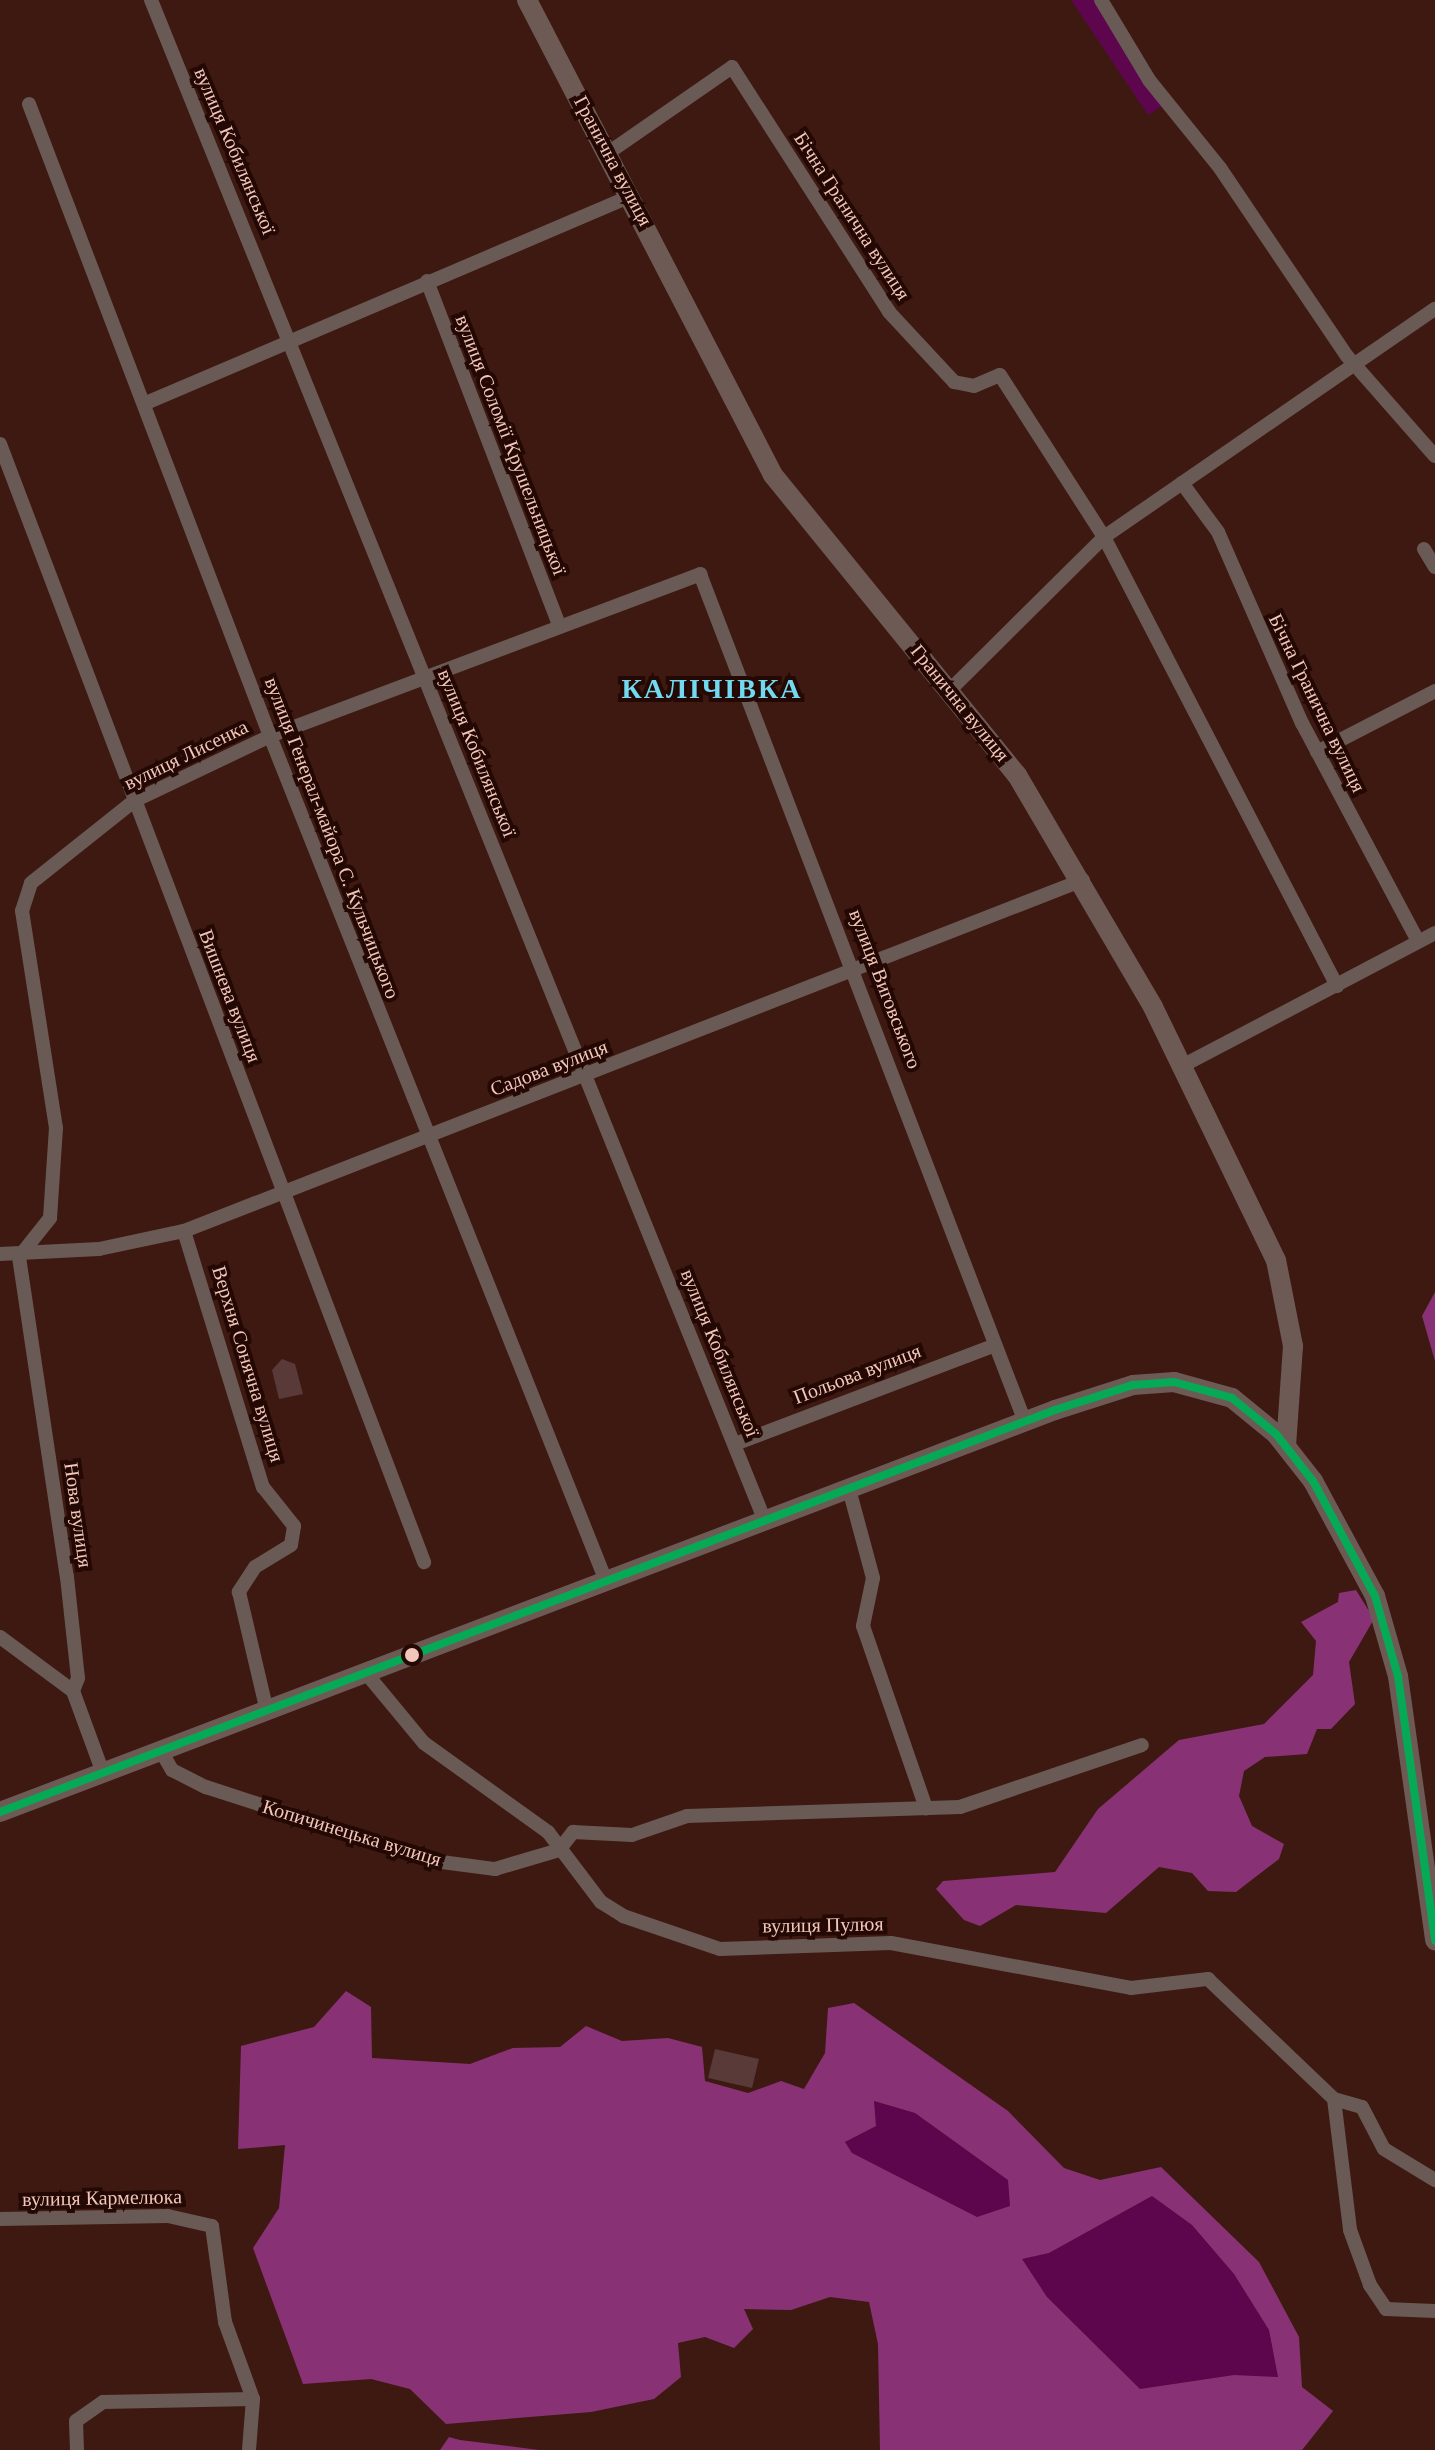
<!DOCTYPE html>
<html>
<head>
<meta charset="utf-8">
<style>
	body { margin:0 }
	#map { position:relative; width:1435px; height:2450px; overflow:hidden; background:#3e1912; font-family:"Times New Roman",serif }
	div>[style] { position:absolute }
	.green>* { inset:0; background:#5d064d }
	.forest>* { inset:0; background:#883275 }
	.building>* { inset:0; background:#593a38 }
	.street>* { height:14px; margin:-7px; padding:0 7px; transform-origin:7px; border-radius:7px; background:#695a56 }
	.secondary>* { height:20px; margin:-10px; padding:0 10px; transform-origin:10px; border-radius:10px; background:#6e5a55 }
	.bus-1>* { height:8px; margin:-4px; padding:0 4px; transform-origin:4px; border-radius:4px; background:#06aa56 }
	.dots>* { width:22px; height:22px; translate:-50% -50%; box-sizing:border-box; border:4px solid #240803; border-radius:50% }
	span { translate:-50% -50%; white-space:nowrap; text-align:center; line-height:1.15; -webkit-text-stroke:8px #240803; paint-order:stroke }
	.street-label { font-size:20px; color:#f1c6bb }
	.district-label { font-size:28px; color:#73d9f0; font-weight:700; letter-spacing:2px }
</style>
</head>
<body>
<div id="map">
	<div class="green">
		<i style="clip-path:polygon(1071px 0,1094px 0,1164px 105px,1148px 115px)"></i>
		<i style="clip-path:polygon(873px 2101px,915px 2113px,1008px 2180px,1010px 2206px,977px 2217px,852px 2153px,845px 2142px,876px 2126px)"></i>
		<i style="clip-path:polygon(1152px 2196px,1192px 2225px,1234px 2274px,1269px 2330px,1278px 2377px,1234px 2375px,1140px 2389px,1047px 2297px,1021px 2259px,1049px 2253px)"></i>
	</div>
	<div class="forest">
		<i style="clip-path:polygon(1435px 1292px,1435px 1361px,1422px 1316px)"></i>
		<i style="clip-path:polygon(1356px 1590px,1374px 1619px,1349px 1662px,1355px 1704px,1331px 1729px,1317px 1729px,1307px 1754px,1265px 1757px,1244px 1771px,1239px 1796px,1252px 1826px,1284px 1844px,1279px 1859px,1236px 1892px,1208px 1891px,1192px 1873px,1159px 1867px,1106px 1913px,1016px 1905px,980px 1926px,964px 1920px,936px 1889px,943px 1881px,1055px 1872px,1098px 1809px,1179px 1740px,1264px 1724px,1313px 1675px,1316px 1641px,1301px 1622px,1338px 1602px,1339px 1593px)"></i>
		<i style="clip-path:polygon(evenodd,346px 1991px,371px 2007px,372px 2058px,470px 2064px,513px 2048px,560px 2047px,586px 2026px,622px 2041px,668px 2038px,702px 2047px,705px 2081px,748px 2093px,781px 2081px,804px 2089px,825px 2053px,828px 2008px,854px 2003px,1008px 2111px,1064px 2168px,1100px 2180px,1161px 2167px,1259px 2262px,1299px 2337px,1302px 2387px,1333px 2411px,1302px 2450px,880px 2450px,878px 2344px,869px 2302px,830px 2297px,791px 2310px,744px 2309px,753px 2329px,734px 2348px,705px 2337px,678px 2343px,681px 2377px,654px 2399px,591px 2412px,446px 2424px,410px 2389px,371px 2379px,303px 2384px,253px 2248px,279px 2208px,285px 2145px,238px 2149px,241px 2046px,314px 2027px,346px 1991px,874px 2101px,915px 2113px,1008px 2180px,1010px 2206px,977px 2217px,852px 2153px,845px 2142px,876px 2126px,874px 2101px,346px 1991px,1152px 2196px,1192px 2225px,1234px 2274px,1269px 2330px,1278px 2377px,1234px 2375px,1140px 2389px,1047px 2297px,1022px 2259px,1049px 2253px,1152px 2196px)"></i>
		<i style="clip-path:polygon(449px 2437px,460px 2440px,539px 2450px,440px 2450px)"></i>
	</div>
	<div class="building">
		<i style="clip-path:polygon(282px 1359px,295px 1364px,303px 1394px,279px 1399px,272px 1370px)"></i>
		<i style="clip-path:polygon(715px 2049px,759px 2059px,752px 2088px,708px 2078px)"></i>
	</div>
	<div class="street">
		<i style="left:151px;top:0;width:1640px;rotate:68.02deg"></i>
		<i style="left:1101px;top:0;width:93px;rotate:59deg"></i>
		<i style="left:1149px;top:80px;width:113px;rotate:51.1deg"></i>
		<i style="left:1220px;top:168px;width:227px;rotate:56deg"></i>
		<i style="left:1347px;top:356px;width:133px;rotate:48.7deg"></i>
		<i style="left:29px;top:104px;width:676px;rotate:69.13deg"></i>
		<i style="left:270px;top:736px;width:909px;rotate:68.32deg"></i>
		<i style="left:608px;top:153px;width:151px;rotate:-34.7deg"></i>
		<i style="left:732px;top:67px;width:291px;rotate:57.3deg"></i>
		<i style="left:889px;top:312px;width:96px;rotate:47.1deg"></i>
		<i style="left:954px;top:382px;width:20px;rotate:11deg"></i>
		<i style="left:974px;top:386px;width:28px;rotate:-23deg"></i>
		<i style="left:1000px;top:375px;width:193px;rotate:57.3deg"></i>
		<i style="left:1104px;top:537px;width:506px;rotate:62.57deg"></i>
		<i style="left:427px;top:281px;width:368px;rotate:69deg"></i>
		<i style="left:146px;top:403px;width:527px;rotate:-23.11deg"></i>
		<i style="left:0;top:444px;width:1196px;rotate:69.23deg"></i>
		<i style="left:1182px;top:483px;width:61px;rotate:53.7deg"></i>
		<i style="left:1218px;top:532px;width:209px;rotate:66.3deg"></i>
		<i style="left:1302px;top:723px;width:247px;rotate:62deg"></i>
		<i style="left:1424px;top:549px;width:21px;rotate:59deg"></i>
		<i style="left:950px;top:690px;width:217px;rotate:-44.8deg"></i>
		<i style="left:1104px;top:537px;width:402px;rotate:-34.6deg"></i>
		<i style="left:1317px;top:752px;width:133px;rotate:-27.3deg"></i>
		<i style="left:1182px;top:1066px;width:286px;rotate:-27.7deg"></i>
		<i style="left:184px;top:1231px;width:268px;rotate:72.9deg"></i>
		<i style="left:263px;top:1487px;width:50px;rotate:51.5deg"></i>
		<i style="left:294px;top:1526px;width:19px;rotate:99deg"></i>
		<i style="left:291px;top:1545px;width:42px;rotate:148.6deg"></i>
		<i style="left:255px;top:1567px;width:30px;rotate:123deg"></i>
		<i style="left:239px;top:1592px;width:122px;rotate:76.8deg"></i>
		<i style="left:0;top:1254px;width:99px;rotate:-2.9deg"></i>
		<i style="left:99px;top:1249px;width:87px;rotate:-12deg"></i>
		<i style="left:184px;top:1231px;width:965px;rotate:-21.33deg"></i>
		<i style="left:19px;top:1257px;width:50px;rotate:-51.5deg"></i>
		<i style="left:50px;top:1218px;width:90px;rotate:-86.2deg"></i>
		<i style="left:56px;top:1128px;width:220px;rotate:-98.9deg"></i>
		<i style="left:22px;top:911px;width:29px;rotate:-72deg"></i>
		<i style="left:31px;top:883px;width:132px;rotate:-38.5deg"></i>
		<i style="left:134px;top:801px;width:151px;rotate:-25.5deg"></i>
		<i style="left:270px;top:736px;width:460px;rotate:-20.6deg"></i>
		<i style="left:700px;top:574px;width:908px;rotate:69.03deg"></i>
		<i style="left:19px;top:1257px;width:324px;rotate:81.5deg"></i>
		<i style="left:67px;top:1577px;width:102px;rotate:83.8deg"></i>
		<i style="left:78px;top:1678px;width:14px;rotate:111deg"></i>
		<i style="left:73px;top:1691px;width:87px;rotate:69.9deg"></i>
		<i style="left:735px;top:1444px;width:278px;rotate:-20.8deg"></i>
		<i style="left:849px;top:1489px;width:92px;rotate:74.9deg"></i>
		<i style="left:873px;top:1578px;width:49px;rotate:101.8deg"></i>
		<i style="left:863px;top:1626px;width:193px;rotate:70.9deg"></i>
		<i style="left:0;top:1637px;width:91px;rotate:36.5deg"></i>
		<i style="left:366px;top:1673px;width:91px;rotate:50.4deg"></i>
		<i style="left:424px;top:1743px;width:153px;rotate:35.7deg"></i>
		<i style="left:548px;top:1832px;width:88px;rotate:52.9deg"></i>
		<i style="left:601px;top:1902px;width:26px;rotate:32deg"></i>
		<i style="left:623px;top:1916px;width:102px;rotate:18.8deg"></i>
		<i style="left:720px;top:1949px;width:171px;rotate:-2deg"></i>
		<i style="left:891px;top:1943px;width:244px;rotate:10.6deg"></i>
		<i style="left:1131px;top:1988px;width:78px;rotate:-6.7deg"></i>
		<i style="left:1208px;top:1979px;width:174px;rotate:43.6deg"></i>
		<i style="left:1334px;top:2099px;width:29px;rotate:16deg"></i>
		<i style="left:1362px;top:2107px;width:47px;rotate:62.4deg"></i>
		<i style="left:1384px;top:2149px;width:60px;rotate:31.3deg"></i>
		<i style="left:161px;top:1751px;width:22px;rotate:60deg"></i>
		<i style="left:172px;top:1770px;width:38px;rotate:27deg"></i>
		<i style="left:206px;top:1787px;width:240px;rotate:18deg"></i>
		<i style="left:434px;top:1861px;width:62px;rotate:7.5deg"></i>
		<i style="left:495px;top:1869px;width:67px;rotate:-16.5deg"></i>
		<i style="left:559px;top:1850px;width:23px;rotate:-52deg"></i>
		<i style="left:573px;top:1832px;width:59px;rotate:2.9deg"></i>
		<i style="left:632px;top:1835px;width:58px;rotate:-19.1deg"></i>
		<i style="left:687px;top:1816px;width:273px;rotate:-1.9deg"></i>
		<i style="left:960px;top:1807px;width:192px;rotate:-18.8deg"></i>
		<i style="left:1334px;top:2099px;width:132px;rotate:83deg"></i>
		<i style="left:1350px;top:2230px;width:59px;rotate:70deg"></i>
		<i style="left:1370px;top:2285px;width:29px;rotate:56deg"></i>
		<i style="left:1386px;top:2309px;width:49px;rotate:2.3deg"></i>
		<i style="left:0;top:2219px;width:168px;rotate:-1deg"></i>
		<i style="left:168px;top:2216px;width:45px;rotate:12.8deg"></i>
		<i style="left:212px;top:2226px;width:97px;rotate:82.3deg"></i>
		<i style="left:225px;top:2322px;width:82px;rotate:70deg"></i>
		<i style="left:253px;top:2399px;width:51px;rotate:94.5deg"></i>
		<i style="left:77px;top:2450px;width:29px;rotate:-92deg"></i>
		<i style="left:76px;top:2421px;width:33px;rotate:-35deg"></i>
		<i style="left:103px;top:2402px;width:150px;rotate:-1.1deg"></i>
	</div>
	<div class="secondary">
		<i style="left:527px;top:0;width:535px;rotate:62.62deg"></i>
		<i style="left:773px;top:475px;width:387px;rotate:50.9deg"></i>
		<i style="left:1017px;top:775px;width:269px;rotate:59.6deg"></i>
		<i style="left:1153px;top:1007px;width:281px;rotate:64.1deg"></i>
		<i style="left:1276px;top:1260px;width:88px;rotate:78.8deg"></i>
		<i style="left:1293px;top:1346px;width:100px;rotate:94deg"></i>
		<i style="left:0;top:1812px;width:1129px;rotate:-20.86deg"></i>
		<i style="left:1055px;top:1410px;width:82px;rotate:-17.8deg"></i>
		<i style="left:1133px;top:1385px;width:41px;rotate:-4.2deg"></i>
		<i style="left:1174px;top:1382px;width:60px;rotate:15.4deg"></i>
		<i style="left:1232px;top:1398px;width:57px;rotate:39.3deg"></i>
		<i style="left:1276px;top:1434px;width:60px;rotate:51.8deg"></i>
		<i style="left:1313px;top:1481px;width:131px;rotate:61.7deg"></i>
		<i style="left:1375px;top:1596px;width:83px;rotate:74deg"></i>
		<i style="left:1398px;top:1676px;width:267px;rotate:82deg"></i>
	</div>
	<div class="bus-1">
		<i style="left:0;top:1812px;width:1129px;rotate:-20.86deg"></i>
		<i style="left:1055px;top:1410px;width:82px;rotate:-17.8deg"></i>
		<i style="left:1133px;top:1385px;width:41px;rotate:-4.2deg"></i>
		<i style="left:1174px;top:1382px;width:60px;rotate:15.4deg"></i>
		<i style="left:1232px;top:1398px;width:57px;rotate:39.3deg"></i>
		<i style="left:1276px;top:1434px;width:60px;rotate:51.8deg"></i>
		<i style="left:1313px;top:1481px;width:131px;rotate:61.7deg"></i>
		<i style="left:1375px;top:1596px;width:83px;rotate:74deg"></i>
		<i style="left:1398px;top:1676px;width:267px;rotate:82deg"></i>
	</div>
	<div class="dots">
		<i style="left:412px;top:1655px;background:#f1c6bb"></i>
	</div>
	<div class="street-label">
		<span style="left:235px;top:151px;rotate:67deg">вулиця Кобилянської</span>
		<span style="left:613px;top:161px;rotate:62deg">Гранична вулиця</span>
		<span style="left:852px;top:216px;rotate:57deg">Бічна Гранична вулиця</span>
		<span style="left:511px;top:445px;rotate:69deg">вулиця Соломії Крушельницької</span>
		<span style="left:960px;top:703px;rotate:51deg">Гранична вулиця</span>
		<span style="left:1317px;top:703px;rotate:64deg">Бічна Гранична вулиця</span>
		<span style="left:477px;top:753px;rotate:68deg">вулиця Кобилянської</span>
		<span style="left:186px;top:755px;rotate:-26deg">вулиця Лисенка</span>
		<span style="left:332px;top:838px;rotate:69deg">вулиця Генерал-майора С. Кульчицького</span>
		<span style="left:885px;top:989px;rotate:69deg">вулиця Виговського</span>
		<span style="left:230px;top:996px;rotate:69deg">Вишнева вулиця</span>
		<span style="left:549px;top:1068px;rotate:-21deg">Садова вулиця</span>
		<span style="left:720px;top:1353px;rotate:68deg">вулиця Кобилянської</span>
		<span style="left:248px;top:1364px;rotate:73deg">Верхня Сонячна вулиця</span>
		<span style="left:857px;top:1374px;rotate:-21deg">Польова вулиця</span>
		<span style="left:78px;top:1515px;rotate:82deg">Нова вулиця</span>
		<span style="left:352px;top:1833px;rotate:17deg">Копичинецька вулиця</span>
		<span style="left:823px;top:1925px;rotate:-1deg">вулиця Пулюя</span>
		<span style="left:102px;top:2198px;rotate:-1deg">вулиця Кармелюка</span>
	</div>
	<div class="district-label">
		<span style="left:712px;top:689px">КАЛІЧІВКА</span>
	</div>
</div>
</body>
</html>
